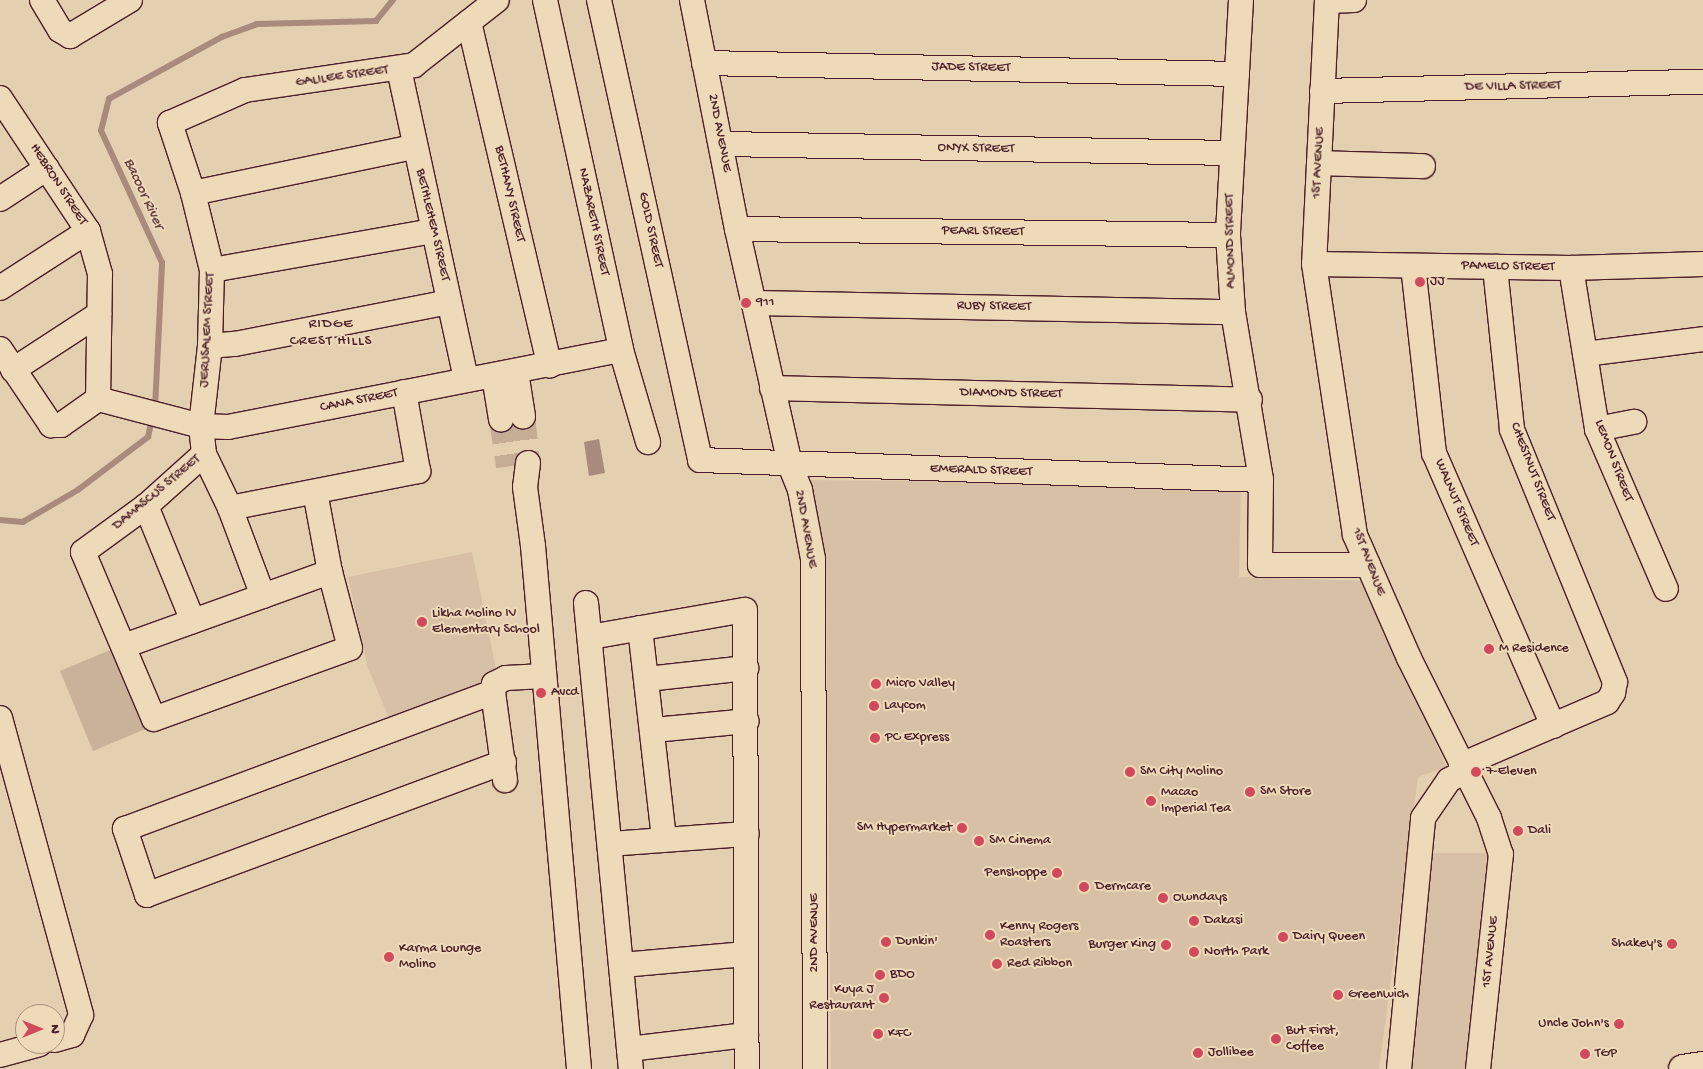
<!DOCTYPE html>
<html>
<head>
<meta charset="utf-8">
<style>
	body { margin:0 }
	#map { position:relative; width:1703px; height:1069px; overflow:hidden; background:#e4cfb0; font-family:"Gochi Hand",sans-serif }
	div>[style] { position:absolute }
	.built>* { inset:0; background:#d7c0a5 }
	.green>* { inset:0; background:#cab199 }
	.water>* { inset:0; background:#a98b7d }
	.stream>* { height:5.5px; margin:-2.75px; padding:0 2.75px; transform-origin:2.75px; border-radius:2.75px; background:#a98b7d }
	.minor-tunnel>* { height:24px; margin-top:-12px; transform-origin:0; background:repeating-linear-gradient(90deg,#c5ac95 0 24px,transparent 0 36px) }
	.roads { filter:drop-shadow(1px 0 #4a1f2b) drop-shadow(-1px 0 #4a1f2b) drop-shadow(0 1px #4a1f2b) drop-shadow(0 -1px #4a1f2b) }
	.minor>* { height:24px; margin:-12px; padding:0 12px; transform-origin:12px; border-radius:12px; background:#eedab8 }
	.major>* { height:28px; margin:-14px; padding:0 14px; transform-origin:14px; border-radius:14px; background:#eedab8 }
	.dots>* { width:14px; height:14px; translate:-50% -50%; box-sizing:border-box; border:2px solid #eedab8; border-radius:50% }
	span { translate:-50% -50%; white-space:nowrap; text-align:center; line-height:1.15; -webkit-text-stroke:4px #eedab8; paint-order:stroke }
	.street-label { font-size:14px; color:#4a1f2b }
	.poi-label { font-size:14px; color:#4a1f2b }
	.left { translate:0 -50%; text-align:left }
	.right { translate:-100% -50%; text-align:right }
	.water-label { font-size:15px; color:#663f44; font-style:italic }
	.neighbourhood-label { font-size:15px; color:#4a1f2b; letter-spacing:1px }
	.north { position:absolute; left:15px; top:1004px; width:50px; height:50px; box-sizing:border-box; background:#eedab8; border:1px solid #ac8f80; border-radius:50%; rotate:90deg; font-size:14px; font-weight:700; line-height:20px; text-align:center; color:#4a1f2b }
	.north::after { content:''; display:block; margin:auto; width:18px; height:22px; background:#d1495b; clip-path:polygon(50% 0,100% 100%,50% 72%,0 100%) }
</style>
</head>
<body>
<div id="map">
	<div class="built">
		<i style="clip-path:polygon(803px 480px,1241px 484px,1239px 577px,1368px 581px,1446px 767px,1418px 777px,1379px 1069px,831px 1069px,826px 563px)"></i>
		<i style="clip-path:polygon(472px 552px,497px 674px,460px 698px,392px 725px,368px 668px,348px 577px)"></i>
		<i style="clip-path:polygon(1427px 853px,1492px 853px,1467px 1069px,1406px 1069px)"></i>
	</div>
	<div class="green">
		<i style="clip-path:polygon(115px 648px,148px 728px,93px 751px,60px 671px)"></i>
	</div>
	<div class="water">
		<i style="clip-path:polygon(599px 439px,605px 473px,589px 476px,584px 442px)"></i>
	</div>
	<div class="stream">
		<i style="left:155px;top:408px;width:145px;rotate:-87.2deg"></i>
		<i style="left:162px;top:263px;width:145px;rotate:-114.8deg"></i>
		<i style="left:101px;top:131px;width:33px;rotate:-76deg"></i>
		<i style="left:109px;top:99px;width:129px;rotate:-28.8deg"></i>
		<i style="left:222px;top:37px;width:37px;rotate:-20deg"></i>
		<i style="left:257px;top:24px;width:119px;rotate:-1.4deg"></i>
		<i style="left:376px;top:21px;width:27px;rotate:-51deg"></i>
		<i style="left:0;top:520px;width:23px;rotate:5deg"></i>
		<i style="left:23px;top:522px;width:64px;rotate:-30.2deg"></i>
		<i style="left:78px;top:490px;width:88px;rotate:-37.1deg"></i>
		<i style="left:148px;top:437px;width:18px;rotate:-77deg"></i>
	</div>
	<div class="minor-tunnel">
		<i style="left:523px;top:416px;width:47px;rotate:83.9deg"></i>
		<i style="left:501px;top:419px;width:48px;rotate:81.5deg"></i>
	</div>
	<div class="roads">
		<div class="minor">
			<i style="left:42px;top:0;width:35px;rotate:59deg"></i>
			<i style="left:60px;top:30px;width:12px;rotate:31deg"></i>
			<i style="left:70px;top:36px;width:70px;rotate:-31deg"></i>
			<i style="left:545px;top:0;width:358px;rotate:77.7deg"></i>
			<i style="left:621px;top:350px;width:96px;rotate:73.6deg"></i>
			<i style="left:599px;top:0;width:471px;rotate:77.6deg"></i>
			<i style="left:700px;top:460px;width:561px;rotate:2.04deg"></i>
			<i style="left:692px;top:0;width:233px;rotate:78.9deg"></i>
			<i style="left:737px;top:229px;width:242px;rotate:77.3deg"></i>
			<i style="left:790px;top:465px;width:27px;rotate:68deg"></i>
			<i style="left:800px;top:490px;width:70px;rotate:79.3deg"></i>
			<i style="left:813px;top:559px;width:510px;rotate:89.78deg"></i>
			<i style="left:1241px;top:0;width:235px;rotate:93.2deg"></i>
			<i style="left:1228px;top:235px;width:77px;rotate:86.3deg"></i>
			<i style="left:1233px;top:312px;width:170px;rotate:80.5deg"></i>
			<i style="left:1261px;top:480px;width:85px;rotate:90.7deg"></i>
			<i style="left:1260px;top:565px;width:108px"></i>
			<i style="left:1327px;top:0;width:264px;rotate:92.8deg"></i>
			<i style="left:1314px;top:264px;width:274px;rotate:81.4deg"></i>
			<i style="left:1355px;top:535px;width:134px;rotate:66.3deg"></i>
			<i style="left:1409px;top:658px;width:179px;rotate:63.4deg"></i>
			<i style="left:1489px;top:818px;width:38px;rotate:72deg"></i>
			<i style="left:1501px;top:854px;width:216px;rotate:96.1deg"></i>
			<i style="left:1327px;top:1px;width:27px;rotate:-2deg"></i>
			<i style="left:469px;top:22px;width:353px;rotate:76.8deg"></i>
			<i style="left:704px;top:63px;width:533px;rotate:1.18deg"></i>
			<i style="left:399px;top:69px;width:318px;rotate:77.8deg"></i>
			<i style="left:1322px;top:91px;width:381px;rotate:-1.4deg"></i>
			<i style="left:0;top:98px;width:159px;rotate:56.5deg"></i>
			<i style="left:88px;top:231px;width:45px;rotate:74.4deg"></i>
			<i style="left:100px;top:274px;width:125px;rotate:90.9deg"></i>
			<i style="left:722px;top:144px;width:508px;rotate:1.01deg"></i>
			<i style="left:1319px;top:163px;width:104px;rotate:1.7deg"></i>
			<i style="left:193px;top:193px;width:226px;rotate:-11.8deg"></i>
			<i style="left:0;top:199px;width:56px;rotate:-33.4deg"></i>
			<i style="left:737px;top:229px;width:491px;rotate:0.7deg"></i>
			<i style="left:1314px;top:264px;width:257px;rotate:0.9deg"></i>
			<i style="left:1571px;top:268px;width:132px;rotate:-1.7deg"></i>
			<i style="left:1413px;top:266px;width:188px;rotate:83.6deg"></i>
			<i style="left:1434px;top:453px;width:298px;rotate:66.4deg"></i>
			<i style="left:1571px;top:268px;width:163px;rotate:80.8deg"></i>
			<i style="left:1597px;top:429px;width:174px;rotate:66.7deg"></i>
			<i style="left:212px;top:270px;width:225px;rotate:-10deg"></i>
			<i style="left:0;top:288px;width:105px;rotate:-32.9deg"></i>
			<i style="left:754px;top:303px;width:479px;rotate:1.1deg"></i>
			<i style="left:210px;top:346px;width:25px;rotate:-5deg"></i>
			<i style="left:235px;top:344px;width:218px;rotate:-11.1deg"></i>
			<i style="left:0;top:349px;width:92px;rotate:56.1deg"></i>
			<i style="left:51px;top:425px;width:10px"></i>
			<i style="left:61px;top:425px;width:45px;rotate:-35.1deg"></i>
			<i style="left:1585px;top:354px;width:119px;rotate:-7.2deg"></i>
			<i style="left:13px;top:370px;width:103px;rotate:-33.1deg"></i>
			<i style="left:516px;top:372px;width:45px;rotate:81deg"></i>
			<i style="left:494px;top:376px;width:44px;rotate:80.8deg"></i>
			<i style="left:772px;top:388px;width:478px;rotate:1.4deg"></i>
			<i style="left:98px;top:399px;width:106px;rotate:14.7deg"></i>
			<i style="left:201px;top:426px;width:27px;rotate:2deg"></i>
			<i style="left:228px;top:427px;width:400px;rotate:-11.1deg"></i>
			<i style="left:1597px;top:429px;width:38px;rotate:-11deg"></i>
			<i style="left:204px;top:454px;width:78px;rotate:138.1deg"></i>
			<i style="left:146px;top:506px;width:78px;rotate:143.9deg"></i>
			<i style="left:83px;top:552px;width:181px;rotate:67deg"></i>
			<i style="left:154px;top:719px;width:208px;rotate:-19.9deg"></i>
			<i style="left:350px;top:648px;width:79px;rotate:-104.7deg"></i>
			<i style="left:330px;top:572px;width:81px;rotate:-100.6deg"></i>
			<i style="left:528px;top:463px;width:24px;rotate:97deg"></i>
			<i style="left:525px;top:487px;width:60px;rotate:82.3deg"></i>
			<i style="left:533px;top:546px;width:525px;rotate:84.97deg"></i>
			<i style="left:146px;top:506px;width:124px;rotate:67.8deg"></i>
			<i style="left:230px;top:508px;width:192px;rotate:-11.1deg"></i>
			<i style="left:418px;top:471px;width:80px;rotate:-100deg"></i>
			<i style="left:263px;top:596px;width:94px;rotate:-110.6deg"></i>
			<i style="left:230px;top:508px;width:60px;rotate:-115.7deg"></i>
			<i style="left:204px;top:454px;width:28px;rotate:-96deg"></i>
			<i style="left:201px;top:426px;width:81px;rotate:-83.6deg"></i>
			<i style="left:210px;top:346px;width:76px;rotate:-88.5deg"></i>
			<i style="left:212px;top:270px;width:79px;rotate:-103.9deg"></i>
			<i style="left:193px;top:193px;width:74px;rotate:-108.2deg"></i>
			<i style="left:170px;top:123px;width:82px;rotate:-23.7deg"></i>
			<i style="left:245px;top:90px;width:171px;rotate:-8.4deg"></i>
			<i style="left:414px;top:65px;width:105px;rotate:-38.1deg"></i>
			<i style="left:586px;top:603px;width:468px;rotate:84.5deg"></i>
			<i style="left:640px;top:628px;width:213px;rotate:83.5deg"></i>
			<i style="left:590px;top:637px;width:157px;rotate:-9.9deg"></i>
			<i style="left:745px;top:610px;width:459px;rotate:89.8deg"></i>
			<i style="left:124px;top:646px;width:219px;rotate:-19.8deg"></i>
			<i style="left:647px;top:679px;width:100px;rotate:-6.3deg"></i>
			<i style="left:493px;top:692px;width:89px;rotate:82.2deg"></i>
			<i style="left:0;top:718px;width:308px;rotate:74.7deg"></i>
			<i style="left:81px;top:1015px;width:22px;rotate:114deg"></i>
			<i style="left:72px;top:1035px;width:18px;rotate:164deg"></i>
			<i style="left:654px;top:730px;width:93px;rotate:-5.5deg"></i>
			<i style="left:504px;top:762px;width:381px;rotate:159.6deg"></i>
			<i style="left:147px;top:895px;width:70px;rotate:-108.4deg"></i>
			<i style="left:125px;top:829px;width:393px;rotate:-20.4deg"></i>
			<i style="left:493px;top:692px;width:8px;rotate:-83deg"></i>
			<i style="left:494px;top:684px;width:13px;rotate:-27deg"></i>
			<i style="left:506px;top:678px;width:38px;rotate:-3deg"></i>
			<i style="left:1461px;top:765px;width:159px;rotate:-23.3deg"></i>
			<i style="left:1607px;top:702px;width:11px;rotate:-56deg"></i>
			<i style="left:1613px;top:693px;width:11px;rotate:-80deg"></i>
			<i style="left:1615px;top:682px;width:273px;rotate:-112.2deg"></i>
			<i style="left:1512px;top:429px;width:163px;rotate:-96deg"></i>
			<i style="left:610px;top:844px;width:137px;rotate:-4.2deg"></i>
			<i style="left:622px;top:965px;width:124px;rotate:-5.1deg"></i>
			<i style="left:629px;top:1049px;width:118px;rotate:-6.8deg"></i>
			<i style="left:0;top:1055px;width:41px;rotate:-15.4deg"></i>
			<i style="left:1399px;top:1069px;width:252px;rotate:-84.5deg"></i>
			<i style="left:1423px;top:818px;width:46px;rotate:-55.6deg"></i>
			<i style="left:1449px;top:780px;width:17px;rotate:-28deg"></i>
		</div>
		<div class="major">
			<i style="left:1683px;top:1069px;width:20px;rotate:-9deg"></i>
		</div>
	</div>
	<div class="dots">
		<i style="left:1420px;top:282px;background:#d1495b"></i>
		<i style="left:746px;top:303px;background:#d1495b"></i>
		<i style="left:422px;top:622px;background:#d1495b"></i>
		<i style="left:1489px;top:649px;background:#d1495b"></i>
		<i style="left:876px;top:684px;background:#d1495b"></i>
		<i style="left:541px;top:693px;background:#d1495b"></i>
		<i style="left:874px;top:706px;background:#d1495b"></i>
		<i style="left:875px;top:738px;background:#d1495b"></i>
		<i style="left:1130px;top:772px;background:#d1495b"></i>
		<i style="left:1476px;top:772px;background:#d1495b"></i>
		<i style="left:1250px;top:792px;background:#d1495b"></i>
		<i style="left:1151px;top:801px;background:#d1495b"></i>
		<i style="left:962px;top:828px;background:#d1495b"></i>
		<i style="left:1518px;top:831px;background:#d1495b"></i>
		<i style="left:979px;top:841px;background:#d1495b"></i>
		<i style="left:1057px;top:873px;background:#d1495b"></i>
		<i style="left:1084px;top:887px;background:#d1495b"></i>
		<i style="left:1163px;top:898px;background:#d1495b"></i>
		<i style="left:1194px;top:921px;background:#d1495b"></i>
		<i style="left:990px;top:935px;background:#d1495b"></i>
		<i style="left:1283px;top:937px;background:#d1495b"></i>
		<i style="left:886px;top:942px;background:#d1495b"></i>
		<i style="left:1672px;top:944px;background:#d1495b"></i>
		<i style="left:1166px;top:945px;background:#d1495b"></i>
		<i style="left:1194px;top:952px;background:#d1495b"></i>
		<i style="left:389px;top:957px;background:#d1495b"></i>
		<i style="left:997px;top:964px;background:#d1495b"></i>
		<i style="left:880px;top:975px;background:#d1495b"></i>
		<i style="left:1338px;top:995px;background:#d1495b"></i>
		<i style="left:884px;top:998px;background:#d1495b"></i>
		<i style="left:1619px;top:1024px;background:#d1495b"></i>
		<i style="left:878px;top:1034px;background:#d1495b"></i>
		<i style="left:1276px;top:1039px;background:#d1495b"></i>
		<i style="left:1198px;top:1053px;background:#d1495b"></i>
		<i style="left:1585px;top:1054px;background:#d1495b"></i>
	</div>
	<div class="street-label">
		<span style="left:971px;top:68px;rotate:1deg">JADE STREET</span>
		<span style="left:342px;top:77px;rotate:-8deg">GALILEE STREET</span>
		<span style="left:1513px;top:87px;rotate:-1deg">DE VILLA STREET</span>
		<span style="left:719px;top:133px;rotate:79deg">2ND AVENUE</span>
		<span style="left:976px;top:149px;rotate:1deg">ONYX STREET</span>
		<span style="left:1319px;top:163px;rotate:-87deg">1ST AVENUE</span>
		<span style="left:58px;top:185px;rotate:57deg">HEBRON STREET</span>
		<span style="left:509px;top:194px;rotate:77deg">BETHANY STREET</span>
		<span style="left:593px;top:222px;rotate:78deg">NAZARETH STREET</span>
		<span style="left:432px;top:225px;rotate:77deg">BETHLEHEM STREET</span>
		<span style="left:650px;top:230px;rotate:78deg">GOLD STREET</span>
		<span style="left:983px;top:232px;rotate:1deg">PEARL STREET</span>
		<span style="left:1231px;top:241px;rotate:-91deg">ALMOND STREET</span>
		<span style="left:1508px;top:267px;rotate:1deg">PAMELO STREET</span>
		<span style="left:994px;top:307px;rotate:1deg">RUBY STREET</span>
		<span style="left:208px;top:330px;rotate:-87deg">JERUSALEM STREET</span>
		<span style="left:1011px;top:394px;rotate:1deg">DIAMOND STREET</span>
		<span style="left:359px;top:401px;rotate:-11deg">CANA STREET</span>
		<span style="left:1613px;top:461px;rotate:69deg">LEMON STREET</span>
		<span style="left:981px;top:471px;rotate:2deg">EMERALD STREET</span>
		<span style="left:1532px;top:472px;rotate:69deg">CHESTNUT STREET</span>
		<span style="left:157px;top:493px;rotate:-40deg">DAMASCUS STREET</span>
		<span style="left:1456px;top:503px;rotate:67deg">WALNUT STREET</span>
		<span style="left:805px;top:529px;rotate:80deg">2ND AVENUE</span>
		<span style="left:1368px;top:562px;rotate:69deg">1ST AVENUE</span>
		<span style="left:815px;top:933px;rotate:-90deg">2ND AVENUE</span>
		<span style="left:1491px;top:952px;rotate:-84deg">1ST AVENUE</span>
	</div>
	<div class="poi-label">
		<span class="left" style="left:1430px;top:282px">JJ</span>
		<span class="left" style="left:756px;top:303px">911</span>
		<span class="left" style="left:432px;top:622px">Likha Molino IV<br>Elementary School</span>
		<span class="left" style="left:1499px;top:649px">M Residence</span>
		<span class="left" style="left:886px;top:684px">Micro Valley</span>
		<span class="left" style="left:551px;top:693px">Avcd</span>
		<span class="left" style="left:884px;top:706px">Laycom</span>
		<span class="left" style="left:885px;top:738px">PC Express</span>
		<span class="left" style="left:1140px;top:772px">SM City Molino</span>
		<span class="left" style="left:1486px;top:772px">7-Eleven</span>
		<span class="left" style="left:1260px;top:792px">SM Store</span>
		<span class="left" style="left:1161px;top:801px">Macao<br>Imperial Tea</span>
		<span class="right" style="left:952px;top:828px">SM Hypermarket</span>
		<span class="left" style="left:1528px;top:831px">Dali</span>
		<span class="left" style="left:989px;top:841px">SM Cinema</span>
		<span class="right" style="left:1047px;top:873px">Penshoppe</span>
		<span class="left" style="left:1095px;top:887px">Dermcare</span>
		<span class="left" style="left:1173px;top:898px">Owndays</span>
		<span class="left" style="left:1204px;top:921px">Dakasi</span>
		<span class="left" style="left:1000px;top:935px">Kenny Rogers<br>Roasters</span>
		<span class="left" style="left:1293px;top:937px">Dairy Queen</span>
		<span class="left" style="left:896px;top:942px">Dunkin'</span>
		<span class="right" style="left:1662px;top:944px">Shakey's</span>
		<span class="right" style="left:1156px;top:945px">Burger King</span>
		<span class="left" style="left:399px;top:957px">Karma Lounge<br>Molino</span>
		<span class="left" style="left:1204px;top:952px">North Park</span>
		<span class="left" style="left:1007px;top:964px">Red Ribbon</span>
		<span class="left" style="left:890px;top:975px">BDO</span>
		<span class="right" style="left:874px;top:998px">Kuya J<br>Restaurant</span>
		<span class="left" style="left:1348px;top:995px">Greenwich</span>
		<span class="right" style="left:1609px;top:1024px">Uncle John's</span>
		<span class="left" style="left:1286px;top:1039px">But First,<br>Coffee</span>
		<span class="left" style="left:888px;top:1034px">KFC</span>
		<span class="left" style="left:1208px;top:1053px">Jollibee</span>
		<span class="left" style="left:1595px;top:1054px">TGP</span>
	</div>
	<div class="water-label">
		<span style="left:143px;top:194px;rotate:65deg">Bacoor River</span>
	</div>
	<div class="neighbourhood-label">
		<span style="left:331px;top:333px">RIDGE<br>CREST HILLS</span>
	</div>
	<div class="north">N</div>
</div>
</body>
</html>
